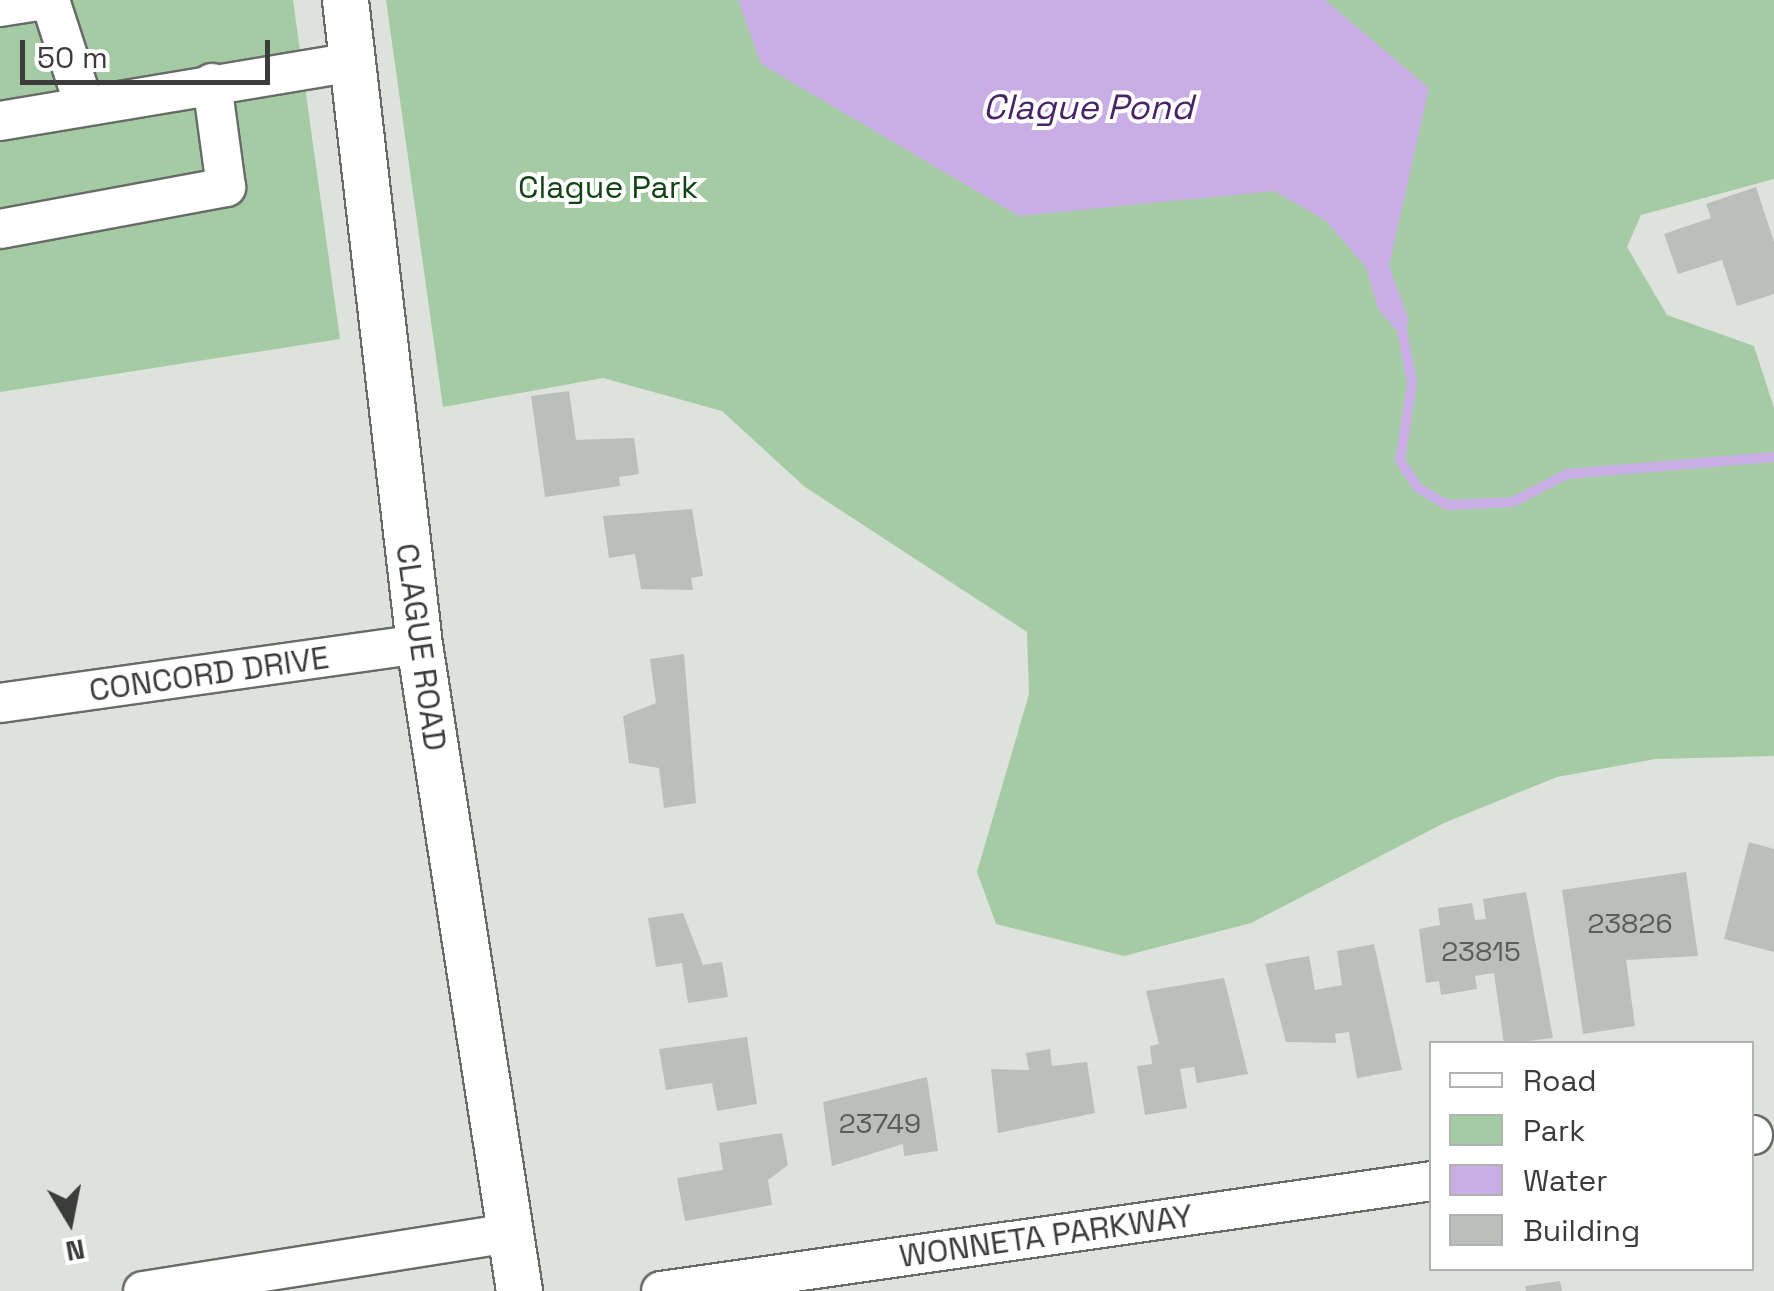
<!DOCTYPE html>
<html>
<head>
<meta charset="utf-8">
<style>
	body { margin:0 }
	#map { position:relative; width:1774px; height:1291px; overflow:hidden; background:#dee2dd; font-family:"Space Grotesk",sans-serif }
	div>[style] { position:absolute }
	.green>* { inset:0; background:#a5cba4 }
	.water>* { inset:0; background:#c9ade5 }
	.stream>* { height:10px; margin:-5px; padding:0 5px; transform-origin:5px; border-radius:5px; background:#c9ade5 }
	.building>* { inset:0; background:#bbbfbb }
	.roads { filter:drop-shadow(2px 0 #686c68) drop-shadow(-2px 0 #686c68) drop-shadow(0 2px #686c68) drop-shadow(0 -2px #686c68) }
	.minor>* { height:38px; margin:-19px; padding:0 19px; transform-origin:19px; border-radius:19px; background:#fff }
	.major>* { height:45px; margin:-22.5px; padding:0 22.5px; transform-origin:22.5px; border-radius:22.5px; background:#fff }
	span { translate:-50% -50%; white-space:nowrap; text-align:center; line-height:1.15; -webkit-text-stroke:8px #fff; paint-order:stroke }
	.number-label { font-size:28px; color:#5b5d5b }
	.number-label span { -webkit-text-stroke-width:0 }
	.park-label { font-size:32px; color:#134316 }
	.street-label { font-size:32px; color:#3b3c3b }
	.water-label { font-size:35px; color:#4a2566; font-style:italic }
	.legend { position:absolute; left:1429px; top:1041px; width:325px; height:230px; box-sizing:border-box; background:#fff; border:2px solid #b1b1b1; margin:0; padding:12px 18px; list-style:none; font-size:30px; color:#3b3c3b }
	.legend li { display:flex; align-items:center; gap:20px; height:50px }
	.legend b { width:50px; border:2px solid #b1b1b1 }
	.north { position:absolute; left:20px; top:1171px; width:100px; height:100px; -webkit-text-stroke:8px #fff; paint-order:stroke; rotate:170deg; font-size:28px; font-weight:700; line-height:40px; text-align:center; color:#3b3c3b }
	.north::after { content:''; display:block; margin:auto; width:35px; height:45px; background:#3b3c3b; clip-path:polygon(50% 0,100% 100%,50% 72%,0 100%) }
	.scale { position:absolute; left:20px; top:40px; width:250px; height:45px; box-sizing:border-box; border:5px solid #3b3c3b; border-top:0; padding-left:12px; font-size:30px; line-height:35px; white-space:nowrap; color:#3b3c3b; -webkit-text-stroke:8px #fff; paint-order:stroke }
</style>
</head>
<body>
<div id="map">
	<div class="green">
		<i style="clip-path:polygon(0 0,293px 0,340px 339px,0 392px)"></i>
		<i style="clip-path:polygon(386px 0,1774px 0,1774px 179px,1641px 215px,1627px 247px,1667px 315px,1754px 346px,1774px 408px,1774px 756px,1655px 759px,1557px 777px,1444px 823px,1251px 923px,1124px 956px,996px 924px,977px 872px,1029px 694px,1027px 632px,805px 487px,722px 411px,603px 378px,443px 407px)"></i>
	</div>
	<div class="water">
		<i style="clip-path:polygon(738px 0,1325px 0,1429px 88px,1389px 266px,1409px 320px,1403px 338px,1378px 309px,1366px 267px,1325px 220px,1274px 191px,1019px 216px,761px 64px)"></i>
	</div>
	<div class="stream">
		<i style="left:1401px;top:325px;width:59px;rotate:79.3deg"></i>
		<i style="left:1412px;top:383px;width:79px;rotate:98.7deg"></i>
		<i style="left:1400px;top:461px;width:32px;rotate:56deg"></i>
		<i style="left:1418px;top:488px;width:34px;rotate:30deg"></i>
		<i style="left:1448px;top:505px;width:65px;rotate:-2.6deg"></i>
		<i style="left:1513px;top:502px;width:61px;rotate:-27.4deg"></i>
		<i style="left:1567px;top:474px;width:208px;rotate:-4.7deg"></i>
	</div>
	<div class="building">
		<i style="clip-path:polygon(1756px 187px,1774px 242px,1774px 294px,1737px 306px,1722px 260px,1678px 274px,1664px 234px,1711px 218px,1706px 204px)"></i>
		<i style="clip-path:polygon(569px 391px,576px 440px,634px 438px,639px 474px,619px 477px,620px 486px,545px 497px,531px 396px)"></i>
		<i style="clip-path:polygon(692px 509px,703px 576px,691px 578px,693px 590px,641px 589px,635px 554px,609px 558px,603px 516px)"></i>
		<i style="clip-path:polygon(684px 654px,696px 803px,664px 808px,659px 768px,629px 763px,623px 716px,656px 703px,650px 659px)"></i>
		<i style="clip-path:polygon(1749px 842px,1774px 849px,1774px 952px,1724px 939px)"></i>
		<i style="clip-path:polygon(1686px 872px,1698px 956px,1626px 960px,1635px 1026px,1583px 1034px,1562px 890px)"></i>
		<i style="clip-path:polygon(1526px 892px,1553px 1038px,1504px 1044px,1494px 973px,1475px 976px,1477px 989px,1441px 995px,1439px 981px,1426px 983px,1419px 929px,1440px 925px,1438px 908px,1472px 903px,1475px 920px,1486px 919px,1483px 899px)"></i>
		<i style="clip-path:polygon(683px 913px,703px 965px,722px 962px,728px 997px,688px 1003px,682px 963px,656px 967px,648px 918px)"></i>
		<i style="clip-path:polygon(1374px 944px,1402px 1070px,1357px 1078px,1349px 1032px,1335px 1034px,1336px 1043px,1286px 1042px,1265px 964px,1309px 956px,1315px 990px,1342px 985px,1337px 951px)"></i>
		<i style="clip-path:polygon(1224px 978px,1248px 1074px,1197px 1083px,1194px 1067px,1180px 1069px,1187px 1108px,1145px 1115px,1137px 1066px,1152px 1064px,1150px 1046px,1159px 1044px,1146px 991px)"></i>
		<i style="clip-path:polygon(747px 1037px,757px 1104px,717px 1111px,712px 1083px,666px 1090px,659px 1049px)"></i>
		<i style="clip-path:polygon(1050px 1049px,1052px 1066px,1087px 1062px,1095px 1113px,998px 1133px,991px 1069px,1029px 1070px,1026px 1053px)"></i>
		<i style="clip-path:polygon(927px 1077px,938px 1151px,904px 1156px,903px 1144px,832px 1166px,823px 1102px)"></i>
		<i style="clip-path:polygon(782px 1133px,788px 1165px,768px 1180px,772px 1205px,685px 1221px,677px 1178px,723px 1170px,719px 1143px)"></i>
		<i style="clip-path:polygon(1560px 1281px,1562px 1291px,1526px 1291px,1525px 1286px)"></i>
	</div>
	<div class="roads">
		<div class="minor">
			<i style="left:50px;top:0;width:110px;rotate:72.1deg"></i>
			<i style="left:0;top:7px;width:45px;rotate:-9deg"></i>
			<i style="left:0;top:121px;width:358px;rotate:-9.5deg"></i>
			<i style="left:0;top:229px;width:230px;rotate:-10.5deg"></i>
			<i style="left:226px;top:187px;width:105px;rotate:-97.7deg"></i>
			<i style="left:0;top:703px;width:423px;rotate:-8deg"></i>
			<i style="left:1752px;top:1135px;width:1px"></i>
			<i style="left:143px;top:1291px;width:370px;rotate:-9deg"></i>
			<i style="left:661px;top:1291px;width:779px;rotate:-8.12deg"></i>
		</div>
		<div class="major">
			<i style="left:345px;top:0;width:648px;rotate:83.45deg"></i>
			<i style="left:419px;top:644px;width:655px;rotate:81.21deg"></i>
		</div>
	</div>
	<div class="number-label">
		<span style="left:1630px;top:923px">23826</span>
		<span style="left:1481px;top:951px">23815</span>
		<span style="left:880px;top:1123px">23749</span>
	</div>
	<div class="park-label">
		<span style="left:608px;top:187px">Clague Park</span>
	</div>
	<div class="street-label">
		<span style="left:421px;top:647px;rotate:82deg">CLAGUE ROAD</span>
		<span style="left:209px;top:674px;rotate:-8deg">CONCORD DRIVE</span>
		<span style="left:1046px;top:1236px;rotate:-8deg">WONNETA PARKWAY</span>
	</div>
	<div class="water-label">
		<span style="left:1088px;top:107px">Clague Pond</span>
	</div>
	<ul class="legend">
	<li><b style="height:12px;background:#fff"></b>Road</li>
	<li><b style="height:28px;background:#a5cba4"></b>Park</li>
	<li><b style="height:28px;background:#c9ade5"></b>Water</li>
	<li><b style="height:28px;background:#bbbfbb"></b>Building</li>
	</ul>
	<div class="north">N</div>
	<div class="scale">50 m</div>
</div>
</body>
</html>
